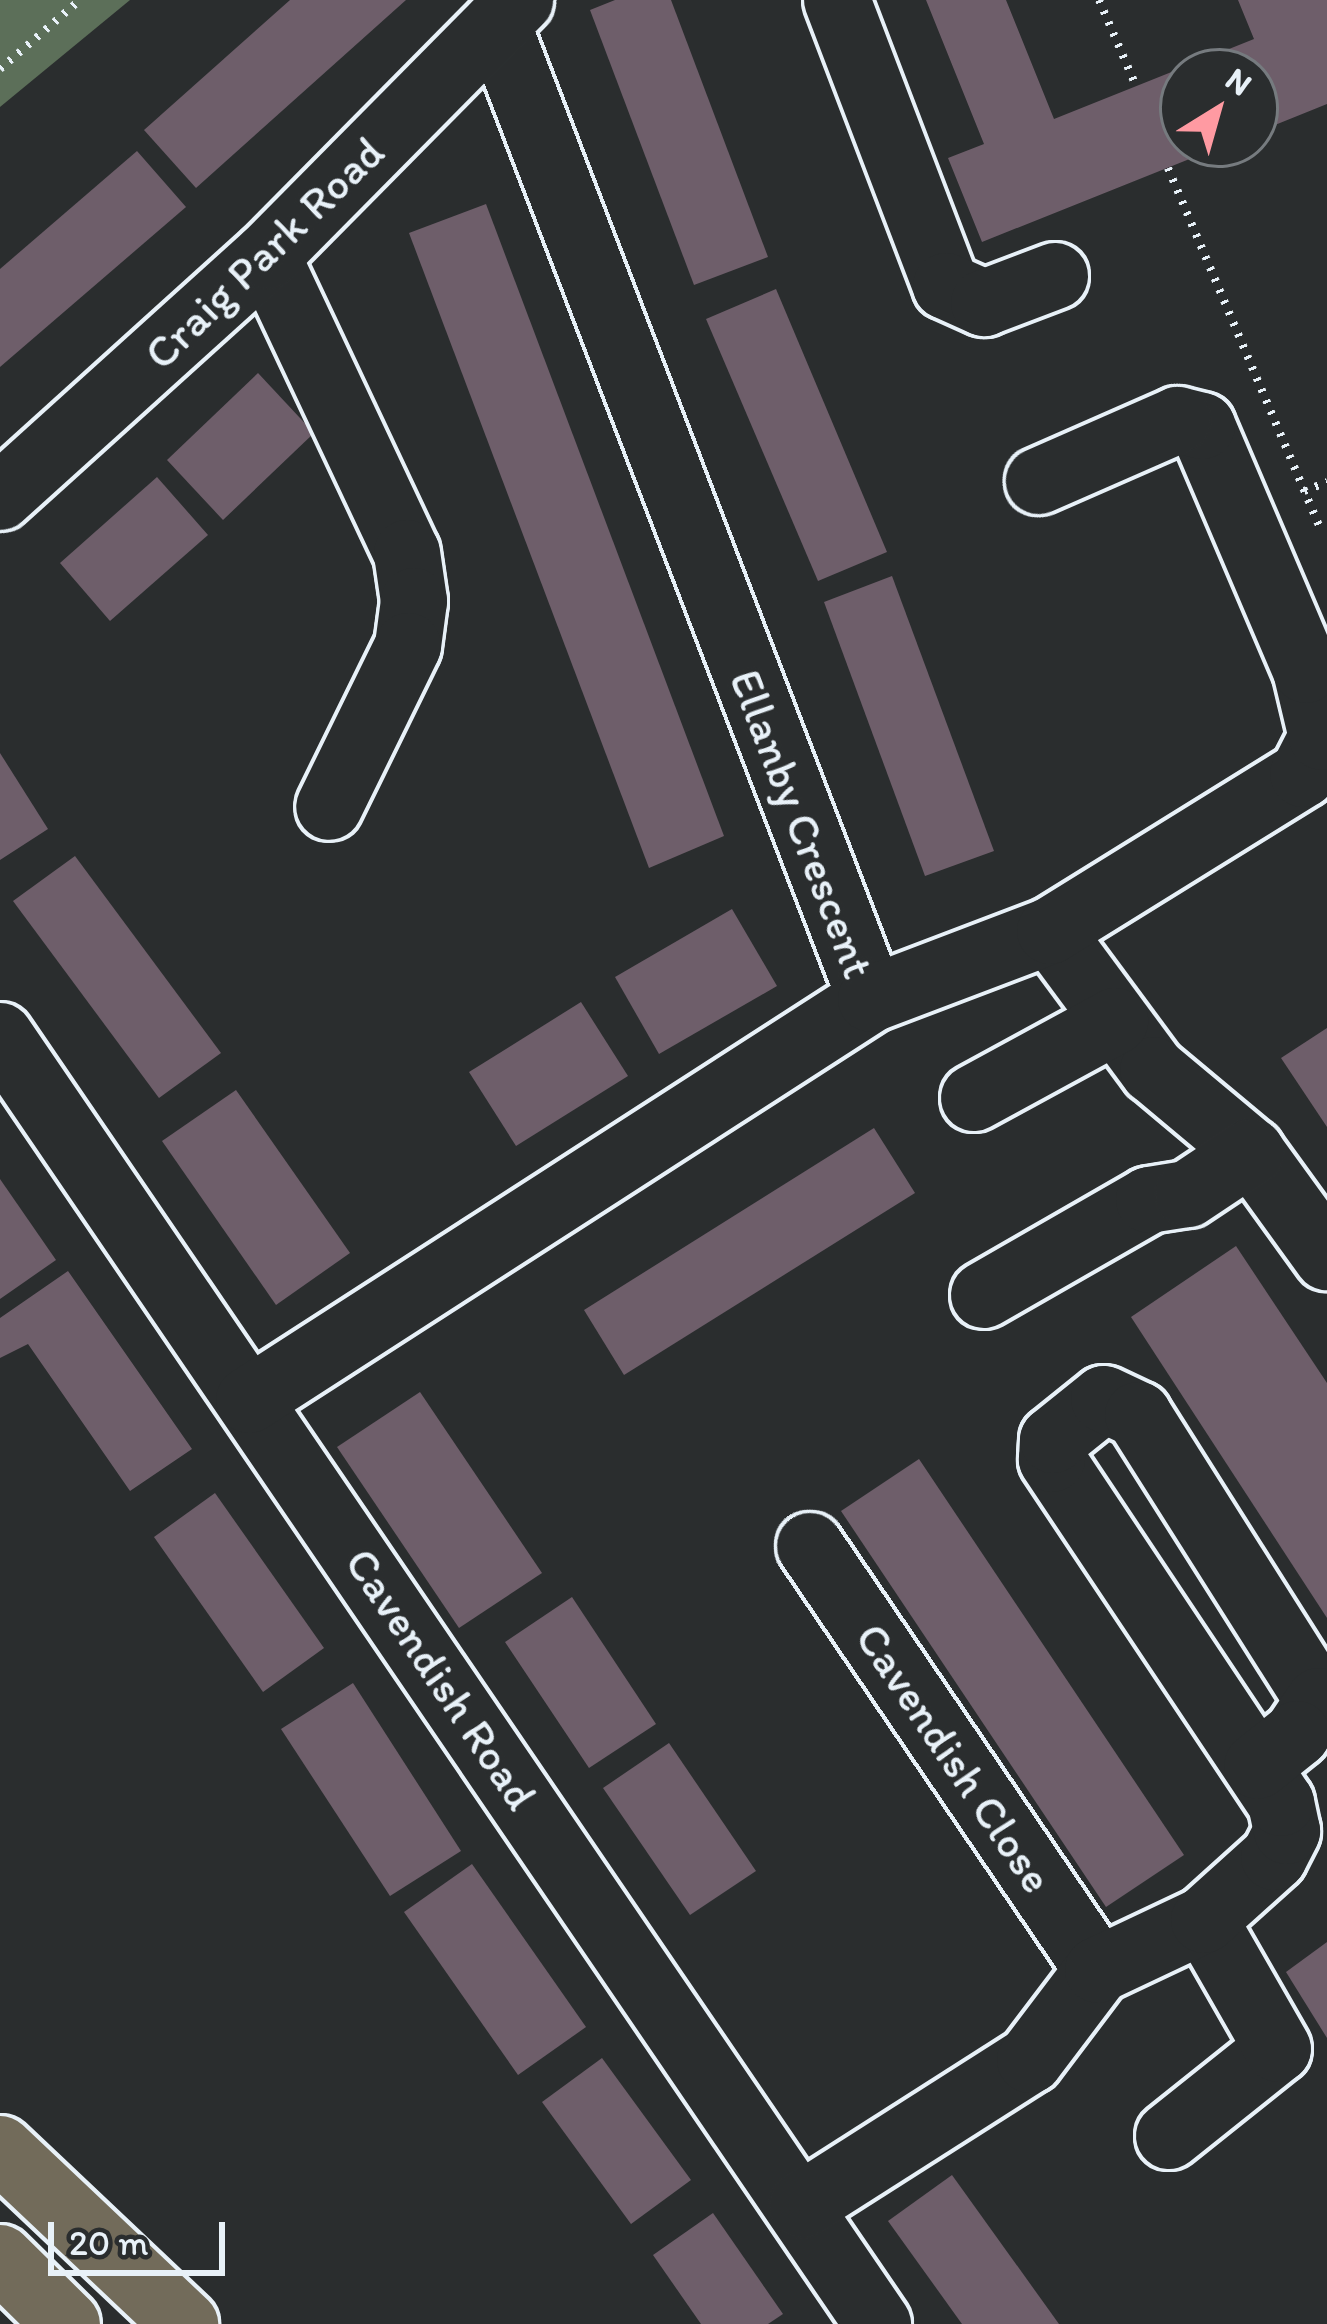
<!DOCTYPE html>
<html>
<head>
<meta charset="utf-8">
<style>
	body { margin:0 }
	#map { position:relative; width:1327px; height:2324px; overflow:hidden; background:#2a2d2e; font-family:Itim,sans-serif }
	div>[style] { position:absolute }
	.green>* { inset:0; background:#5c6f59 }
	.building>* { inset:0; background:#6e5e6a }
	.path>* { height:8px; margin-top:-4px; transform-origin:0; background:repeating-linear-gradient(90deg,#e8f1f8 0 3px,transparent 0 12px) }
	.roads { filter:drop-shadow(3px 0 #e8f1f8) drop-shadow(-3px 0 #e8f1f8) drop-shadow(0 3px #e8f1f8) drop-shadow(0 -3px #e8f1f8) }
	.minor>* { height:66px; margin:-33px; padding:0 33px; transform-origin:33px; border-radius:33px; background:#2a2d2e }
	.major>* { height:66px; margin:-33px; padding:0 33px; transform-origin:33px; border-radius:33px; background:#726b5a }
	.highway>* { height:66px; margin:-33px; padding:0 33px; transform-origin:33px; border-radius:33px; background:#726b5a }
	span { translate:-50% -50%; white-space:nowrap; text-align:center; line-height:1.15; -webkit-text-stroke:9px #2a2d2e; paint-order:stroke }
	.street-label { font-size:45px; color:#e8f1f8 }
	.north { position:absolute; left:1159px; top:48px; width:120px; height:120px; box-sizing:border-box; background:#2a2d2e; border:3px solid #767b7f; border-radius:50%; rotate:37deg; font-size:33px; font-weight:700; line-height:48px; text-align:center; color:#e8f1f8 }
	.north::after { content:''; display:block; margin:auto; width:42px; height:54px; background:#ff9aa2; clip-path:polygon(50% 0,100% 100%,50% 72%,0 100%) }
	.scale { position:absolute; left:48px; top:2222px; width:177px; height:54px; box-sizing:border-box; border:6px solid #e8f1f8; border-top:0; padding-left:15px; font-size:36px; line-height:42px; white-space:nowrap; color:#e8f1f8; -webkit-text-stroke:9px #2a2d2e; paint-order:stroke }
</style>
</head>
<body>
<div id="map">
	<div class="green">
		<i style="clip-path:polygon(0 0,130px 0,0 107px)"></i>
	</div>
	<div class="building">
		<i style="clip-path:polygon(290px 0,406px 0,196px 188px,144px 130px)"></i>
		<i style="clip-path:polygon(615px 0,671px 0,768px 257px,694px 285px,590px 10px)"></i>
		<i style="clip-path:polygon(926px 0,1006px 0,1054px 119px,1254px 39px,1238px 0,1327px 0,1327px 104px,1255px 133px,1255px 72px,1183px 72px,1183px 144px,1227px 144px,982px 242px,948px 158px,984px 144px)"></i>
		<i style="clip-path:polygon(137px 151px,186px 207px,0 367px,0 269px)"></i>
		<i style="clip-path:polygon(486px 204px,724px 836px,649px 868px,409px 233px)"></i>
		<i style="clip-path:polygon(776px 289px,887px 552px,818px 581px,706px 319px)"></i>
		<i style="clip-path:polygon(258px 373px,314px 433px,223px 520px,167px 460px)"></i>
		<i style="clip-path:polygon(157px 477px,208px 535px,110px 621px,60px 563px)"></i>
		<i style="clip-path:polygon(892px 576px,994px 851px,925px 876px,824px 602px)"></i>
		<i style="clip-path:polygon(0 753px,48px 829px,0 860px)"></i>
		<i style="clip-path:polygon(75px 856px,221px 1053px,159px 1098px,13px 901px)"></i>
		<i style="clip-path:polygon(732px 909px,777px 986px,659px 1054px,615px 977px)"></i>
		<i style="clip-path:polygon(581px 1002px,628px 1076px,516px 1146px,469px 1072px)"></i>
		<i style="clip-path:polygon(1327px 1028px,1327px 1127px,1281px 1058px)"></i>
		<i style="clip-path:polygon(236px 1090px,350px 1253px,276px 1305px,162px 1141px)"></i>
		<i style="clip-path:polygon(874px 1128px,915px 1193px,624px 1375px,584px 1310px)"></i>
		<i style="clip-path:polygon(0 1179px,56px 1260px,0 1299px)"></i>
		<i style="clip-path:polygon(1236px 1246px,1327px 1383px,1327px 1618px,1131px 1317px)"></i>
		<i style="clip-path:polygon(68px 1271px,192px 1449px,130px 1491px,28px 1344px,0 1358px,0 1318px)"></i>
		<i style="clip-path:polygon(420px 1392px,542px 1573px,459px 1628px,337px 1447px)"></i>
		<i style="clip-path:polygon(919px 1459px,1184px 1855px,1106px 1907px,841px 1511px)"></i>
		<i style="clip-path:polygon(215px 1493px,324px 1648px,263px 1692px,154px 1537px)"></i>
		<i style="clip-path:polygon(572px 1597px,656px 1724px,589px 1768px,505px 1642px)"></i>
		<i style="clip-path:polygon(353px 1683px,461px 1851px,390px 1896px,281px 1729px)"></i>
		<i style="clip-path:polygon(669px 1743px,756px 1871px,690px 1915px,603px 1788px)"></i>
		<i style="clip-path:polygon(472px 1864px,586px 2027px,518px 2075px,404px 1912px)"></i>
		<i style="clip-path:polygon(1327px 1942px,1327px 2038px,1286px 1972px)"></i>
		<i style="clip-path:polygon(602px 2058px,691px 2180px,631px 2224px,542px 2102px)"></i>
		<i style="clip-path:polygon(952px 2175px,1059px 2324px,962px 2324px,888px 2221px)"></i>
		<i style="clip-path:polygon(713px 2213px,783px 2314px,768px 2324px,701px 2324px,653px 2255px)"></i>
	</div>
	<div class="path">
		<i style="left:1099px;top:0;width:94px;rotate:66.7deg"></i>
		<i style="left:0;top:69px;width:106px;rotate:-40.8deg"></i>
		<i style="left:1168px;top:168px;width:391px;rotate:67.1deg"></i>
		<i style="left:1304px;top:491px;width:25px;rotate:-21deg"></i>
	</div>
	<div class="roads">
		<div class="minor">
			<i style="left:837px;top:0;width:306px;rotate:69.1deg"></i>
			<i style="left:946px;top:286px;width:42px;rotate:24.1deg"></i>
			<i style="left:984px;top:303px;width:76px;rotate:-20.8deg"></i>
			<i style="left:497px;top:24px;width:1044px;rotate:69.01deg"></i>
			<i style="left:267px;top:256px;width:328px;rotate:64.8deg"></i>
			<i style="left:407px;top:553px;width:49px;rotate:81.7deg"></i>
			<i style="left:414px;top:601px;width:45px;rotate:97.6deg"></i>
			<i style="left:408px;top:646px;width:179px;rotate:116.1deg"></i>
			<i style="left:0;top:497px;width:360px;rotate:-42.1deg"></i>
			<i style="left:267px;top:256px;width:360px;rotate:-45.3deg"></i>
			<i style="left:1050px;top:931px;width:173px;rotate:53.5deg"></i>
			<i style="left:1153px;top:1070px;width:128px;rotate:39.9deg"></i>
			<i style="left:1251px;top:1152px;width:130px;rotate:54.1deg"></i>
			<i style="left:0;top:1036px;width:1559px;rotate:55.72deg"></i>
			<i style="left:974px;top:1098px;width:161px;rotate:-28.6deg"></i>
			<i style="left:984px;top:1295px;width:190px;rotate:-29.9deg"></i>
			<i style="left:1149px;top:1200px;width:39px;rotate:-9deg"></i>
			<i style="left:1188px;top:1194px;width:76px;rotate:-33.7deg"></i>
			<i style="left:249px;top:1400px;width:740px;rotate:-32.81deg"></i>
			<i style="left:871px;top:999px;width:191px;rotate:-20.8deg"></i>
			<i style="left:1050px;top:931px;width:298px;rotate:-31.8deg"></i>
			<i style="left:1303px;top:774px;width:42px;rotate:-62.8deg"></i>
			<i style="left:1322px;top:737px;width:69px;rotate:-103.4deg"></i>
			<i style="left:1306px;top:670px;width:265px;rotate:-113.1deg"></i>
			<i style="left:1202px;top:426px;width:25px;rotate:-166deg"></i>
			<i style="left:1178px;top:420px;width:152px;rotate:156.3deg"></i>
			<i style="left:810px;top:1546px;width:513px;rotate:55.81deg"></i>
			<i style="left:1169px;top:2136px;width:139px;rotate:-38.6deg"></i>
			<i style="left:1278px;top:2049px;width:149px;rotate:-119.8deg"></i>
			<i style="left:802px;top:2205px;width:270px;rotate:-32.5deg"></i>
			<i style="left:1030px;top:2060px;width:113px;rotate:-52.9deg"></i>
			<i style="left:1098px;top:1970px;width:117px;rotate:-25.3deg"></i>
			<i style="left:1204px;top:1920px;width:94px;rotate:-42deg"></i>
			<i style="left:1274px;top:1857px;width:29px;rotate:-63deg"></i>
			<i style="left:1287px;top:1831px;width:29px;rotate:-102deg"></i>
			<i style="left:1281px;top:1803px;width:413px;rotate:-123.7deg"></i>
			<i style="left:1052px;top:1459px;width:19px;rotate:-87deg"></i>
			<i style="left:1053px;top:1440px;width:65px;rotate:-38.8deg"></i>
			<i style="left:1104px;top:1399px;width:38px;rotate:25deg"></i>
			<i style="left:1138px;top:1415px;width:338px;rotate:57.7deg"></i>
			<i style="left:1319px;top:1701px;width:40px;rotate:124deg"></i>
			<i style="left:1297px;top:1734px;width:51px;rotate:141.3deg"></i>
		</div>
		<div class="major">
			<i style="left:0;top:2149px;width:255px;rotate:43.4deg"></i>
		</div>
		<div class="highway">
			<i style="left:0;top:2258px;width:94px;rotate:44.6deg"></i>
		</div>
	</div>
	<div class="street-label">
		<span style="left:264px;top:253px;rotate:-44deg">Craig Park Road</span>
		<span style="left:802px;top:824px;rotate:69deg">Ellanby Crescent</span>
		<span style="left:441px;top:1679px;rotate:56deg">Cavendish Road</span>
		<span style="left:954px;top:1758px;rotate:56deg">Cavendish Close</span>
	</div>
	<div class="north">N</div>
	<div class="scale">20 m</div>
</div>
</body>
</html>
